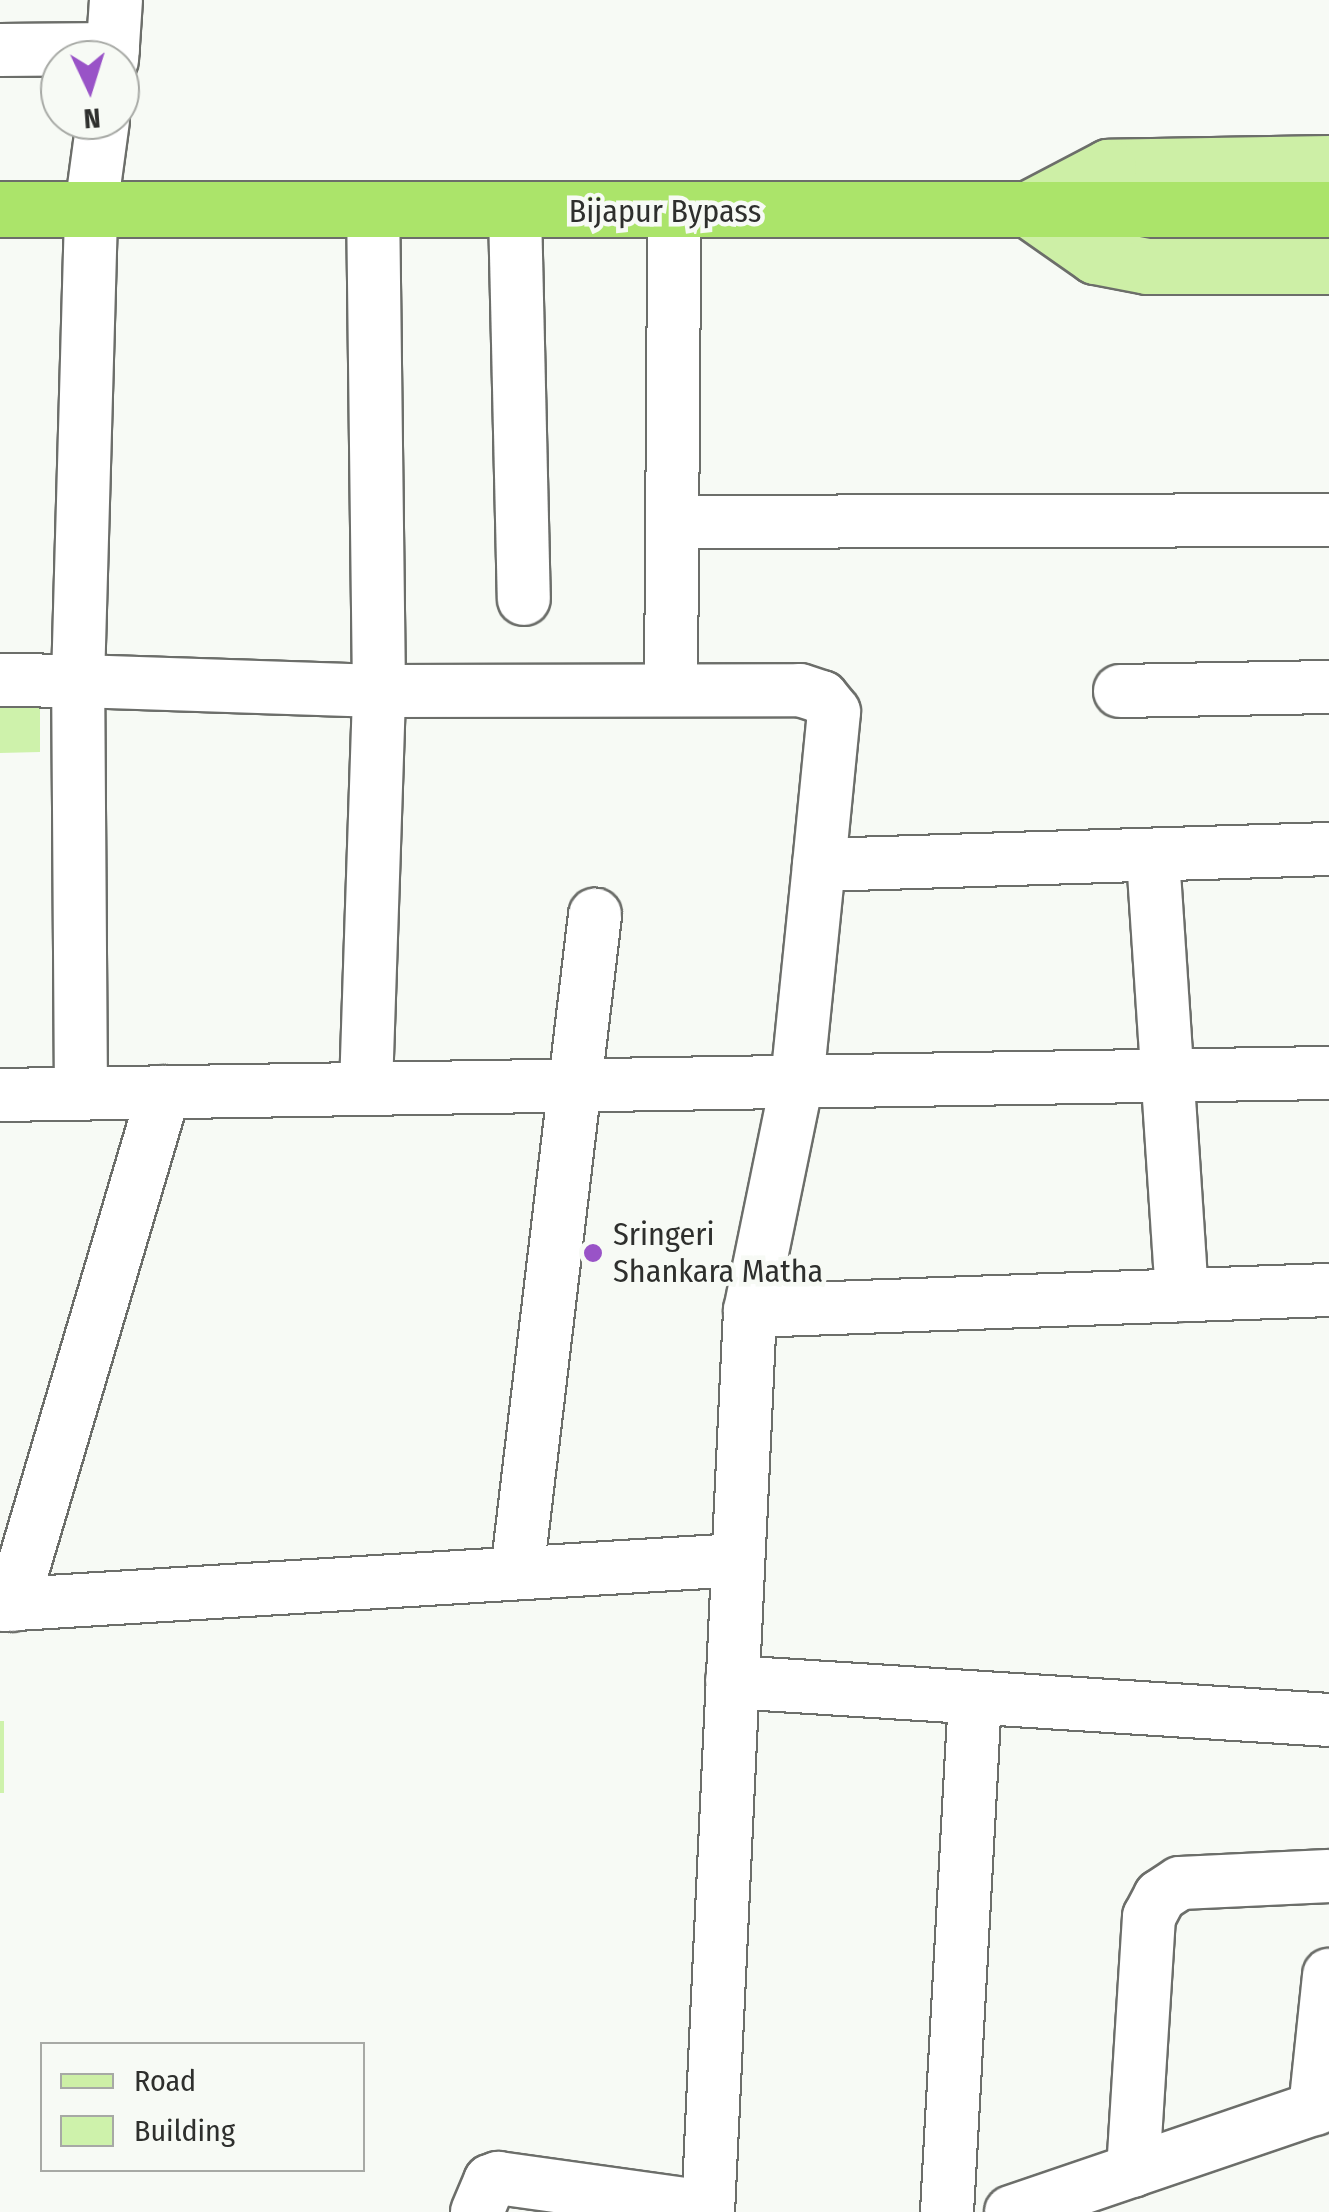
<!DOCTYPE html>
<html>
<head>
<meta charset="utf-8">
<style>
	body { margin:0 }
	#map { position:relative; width:1329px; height:2212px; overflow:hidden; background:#f7faf5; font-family:"Fira Sans Condensed",sans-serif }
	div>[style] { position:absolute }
	.building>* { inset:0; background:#cef2ab }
	.roads { filter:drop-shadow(2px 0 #6c6e6a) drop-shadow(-2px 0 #6c6e6a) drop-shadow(0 2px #6c6e6a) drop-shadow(0 -2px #6c6e6a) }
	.minor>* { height:52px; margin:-26px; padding:0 26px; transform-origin:26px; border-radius:26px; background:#fff }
	.major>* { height:55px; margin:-27.5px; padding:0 27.5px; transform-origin:27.5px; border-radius:27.5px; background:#cdefa6 }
	.highway>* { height:55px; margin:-27.5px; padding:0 27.5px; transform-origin:27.5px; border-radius:27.5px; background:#abe46a }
	.dots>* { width:28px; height:28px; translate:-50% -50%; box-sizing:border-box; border:5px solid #f7faf5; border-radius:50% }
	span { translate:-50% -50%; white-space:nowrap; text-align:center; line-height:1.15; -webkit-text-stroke:9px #f7faf5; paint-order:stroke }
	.street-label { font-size:32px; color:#2e2f2d }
	.poi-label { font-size:32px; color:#2e2f2d }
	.left { translate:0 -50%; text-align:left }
	.legend { position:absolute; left:40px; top:2042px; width:325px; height:130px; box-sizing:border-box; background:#f7faf5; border:2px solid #a7a9a5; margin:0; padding:12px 18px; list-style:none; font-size:30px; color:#2e2f2d }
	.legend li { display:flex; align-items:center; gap:20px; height:50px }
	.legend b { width:50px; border:2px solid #a7a9a5 }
	.north { position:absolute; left:40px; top:40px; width:100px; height:100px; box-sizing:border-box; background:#f7faf5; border:2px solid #a7a9a5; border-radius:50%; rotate:176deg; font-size:28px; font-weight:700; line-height:40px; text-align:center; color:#2e2f2d }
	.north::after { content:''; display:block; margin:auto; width:35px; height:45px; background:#9953c7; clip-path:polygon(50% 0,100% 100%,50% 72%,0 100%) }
</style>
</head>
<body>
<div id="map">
	<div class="building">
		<i style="clip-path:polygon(0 689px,40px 691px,40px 752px,0 753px)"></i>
		<i style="clip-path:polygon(0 1721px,4px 1721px,4px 1793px,0 1793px)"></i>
	</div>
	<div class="roads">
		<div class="minor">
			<i style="left:0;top:50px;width:113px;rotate:-0.5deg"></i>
			<i style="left:112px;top:60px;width:60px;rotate:-86.2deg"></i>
			<i style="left:515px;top:211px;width:388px;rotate:88.7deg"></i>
			<i style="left:674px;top:522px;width:655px;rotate:-0.17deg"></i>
			<i style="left:0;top:680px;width:78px;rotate:0.7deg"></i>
			<i style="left:78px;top:681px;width:472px;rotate:-88.4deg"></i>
			<i style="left:91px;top:209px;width:90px;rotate:-82.3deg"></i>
			<i style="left:671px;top:689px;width:478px;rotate:-89.6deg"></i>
			<i style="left:1120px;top:691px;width:209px;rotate:-1.1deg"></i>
			<i style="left:1329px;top:849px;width:510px;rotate:178.2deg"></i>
			<i style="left:819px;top:865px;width:218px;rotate:95.8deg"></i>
			<i style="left:797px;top:1082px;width:234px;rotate:101.6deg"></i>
			<i style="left:750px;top:1311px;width:579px;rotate:-2.08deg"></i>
			<i style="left:1153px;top:858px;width:438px;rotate:86.2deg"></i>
			<i style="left:366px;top:1088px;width:397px;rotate:-88.1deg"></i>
			<i style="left:379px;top:691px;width:480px;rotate:-90.7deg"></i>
			<i style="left:81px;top:1094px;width:413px;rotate:-90.4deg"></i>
			<i style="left:78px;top:681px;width:301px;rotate:1.9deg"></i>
			<i style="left:379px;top:691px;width:421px;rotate:-0.1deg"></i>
			<i style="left:800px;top:690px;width:23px;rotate:18deg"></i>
			<i style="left:822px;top:697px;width:19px;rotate:51deg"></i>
			<i style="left:834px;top:712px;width:154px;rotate:95.6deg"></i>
			<i style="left:0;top:1095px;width:1329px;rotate:-0.95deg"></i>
			<i style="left:517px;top:1573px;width:663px;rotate:-83.24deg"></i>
			<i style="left:0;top:1605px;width:739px;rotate:-3.49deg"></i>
			<i style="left:12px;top:1605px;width:535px;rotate:-73.5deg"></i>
			<i style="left:732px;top:1682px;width:598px;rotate:3.64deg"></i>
			<i style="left:1315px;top:2109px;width:135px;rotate:-84deg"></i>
			<i style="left:1133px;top:2171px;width:255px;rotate:-86.4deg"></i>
			<i style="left:1149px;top:1917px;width:24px;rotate:-62deg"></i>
			<i style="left:1160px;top:1896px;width:24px;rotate:-33deg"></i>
			<i style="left:1180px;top:1883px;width:149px;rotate:-2.7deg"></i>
			<i style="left:477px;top:2212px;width:34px;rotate:-67deg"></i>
			<i style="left:490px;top:2181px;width:9px;rotate:-21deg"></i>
			<i style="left:498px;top:2178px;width:212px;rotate:7.9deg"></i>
			<i style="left:708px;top:2212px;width:902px;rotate:-87.33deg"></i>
			<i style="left:947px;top:2212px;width:515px;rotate:-86.88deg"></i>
			<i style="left:1011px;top:2212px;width:336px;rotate:-18.8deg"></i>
		</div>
		<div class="major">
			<i style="left:1329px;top:163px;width:221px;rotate:179deg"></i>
			<i style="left:1108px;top:167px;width:90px;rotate:152.3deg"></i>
			<i style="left:1028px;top:209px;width:82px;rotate:35deg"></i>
			<i style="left:1095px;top:256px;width:53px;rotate:10.9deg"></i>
			<i style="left:1147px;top:266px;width:182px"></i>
		</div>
		<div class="highway">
			<i style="left:0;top:209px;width:1329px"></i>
		</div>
	</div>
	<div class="dots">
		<i style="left:593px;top:1253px;background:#9953c7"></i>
	</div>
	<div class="street-label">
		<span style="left:665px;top:211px">Bijapur Bypass</span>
	</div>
	<div class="poi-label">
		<span class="left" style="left:613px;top:1253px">Sringeri<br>Shankara Matha</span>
	</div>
	<ul class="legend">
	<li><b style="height:12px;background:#cdefa6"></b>Road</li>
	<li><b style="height:28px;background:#cef2ab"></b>Building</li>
	</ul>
	<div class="north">N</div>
</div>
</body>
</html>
